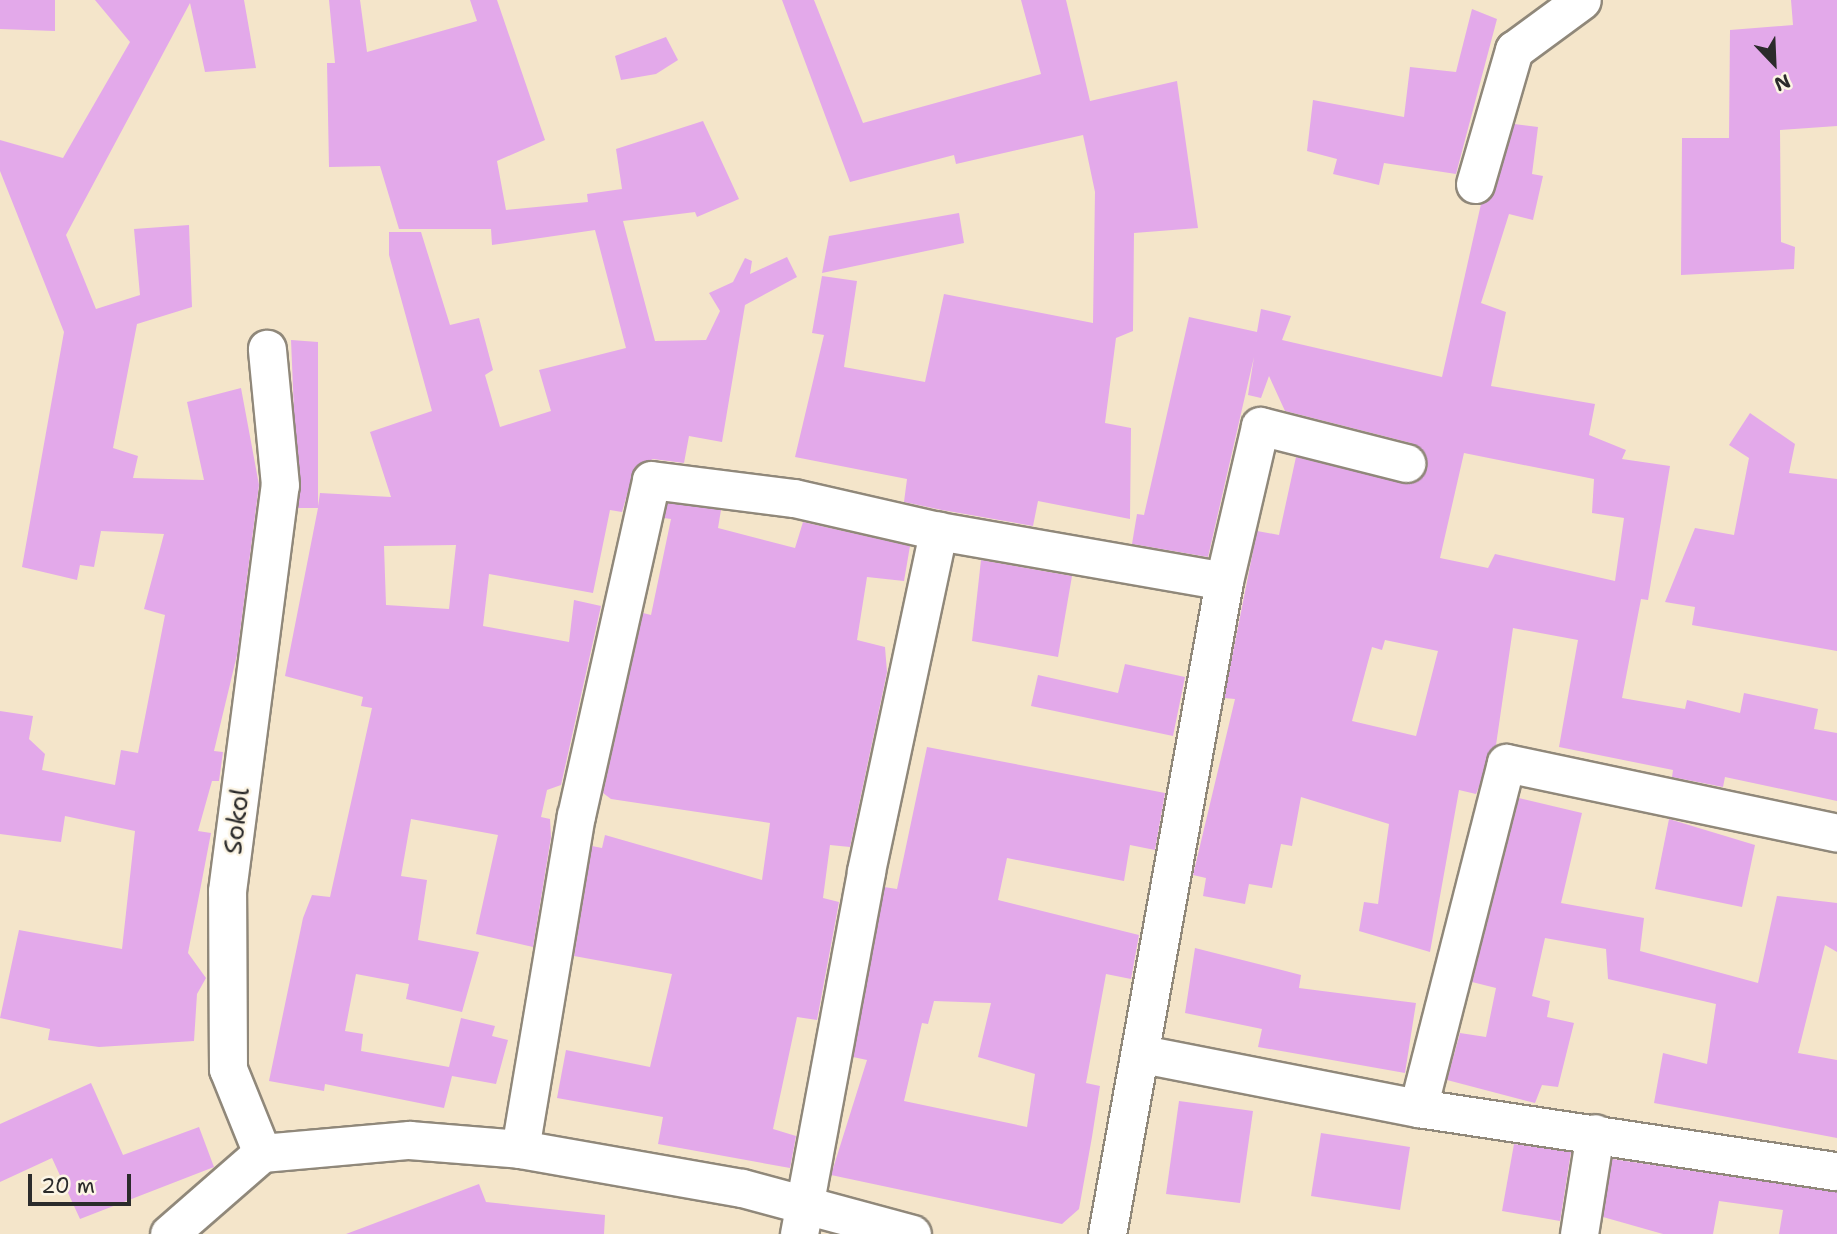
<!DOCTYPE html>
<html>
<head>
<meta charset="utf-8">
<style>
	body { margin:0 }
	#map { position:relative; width:1837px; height:1234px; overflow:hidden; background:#f4e5ca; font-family:"Shantell Sans",sans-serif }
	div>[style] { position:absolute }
	.building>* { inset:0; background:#e3a9ea }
	.roads { filter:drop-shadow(2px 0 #90887a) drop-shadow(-2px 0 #90887a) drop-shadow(0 2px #90887a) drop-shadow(0 -2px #90887a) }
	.minor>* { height:37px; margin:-18.5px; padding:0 18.5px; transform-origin:18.5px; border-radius:18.5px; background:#fff }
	span { translate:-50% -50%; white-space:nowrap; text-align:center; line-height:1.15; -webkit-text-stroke:5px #fcf5e5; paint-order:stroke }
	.street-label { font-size:26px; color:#2b2b2b }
	.north { position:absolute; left:1739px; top:28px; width:70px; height:70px; -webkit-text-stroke:5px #fcf5e5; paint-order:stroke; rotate:157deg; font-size:19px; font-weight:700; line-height:28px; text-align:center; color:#2b2b2b }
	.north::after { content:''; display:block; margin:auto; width:24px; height:32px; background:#2b2b2b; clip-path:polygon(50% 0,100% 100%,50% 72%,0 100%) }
	.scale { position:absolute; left:28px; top:1174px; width:103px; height:32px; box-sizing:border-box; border:4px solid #2b2b2b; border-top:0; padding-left:9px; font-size:21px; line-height:24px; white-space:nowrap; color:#2b2b2b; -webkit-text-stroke:5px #fcf5e5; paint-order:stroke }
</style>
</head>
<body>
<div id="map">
	<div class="building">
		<i style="clip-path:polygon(0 0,55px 0,55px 31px,0 29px)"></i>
		<i style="clip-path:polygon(95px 0,244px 0,256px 68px,205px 72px,190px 3px,66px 235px,96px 309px,140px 295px,134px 229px,189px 225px,192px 307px,137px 324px,113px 448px,138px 456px,133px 478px,204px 480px,187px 402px,241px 388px,259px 485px,237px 655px,214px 751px,223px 752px,219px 781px,212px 781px,198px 831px,211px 833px,188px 953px,206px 978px,197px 994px,194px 1041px,99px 1047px,48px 1040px,50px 1029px,0 1018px,19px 930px,122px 949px,135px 831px,65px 816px,61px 842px,0 834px,0 711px,33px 716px,29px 739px,45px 754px,42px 770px,115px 785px,121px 750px,138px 753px,165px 615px,144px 609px,164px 534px,101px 531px,94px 567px,80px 565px,77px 580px,22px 567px,64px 332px,0 171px,0 140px,63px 158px,130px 42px)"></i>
		<i style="clip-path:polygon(evenodd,329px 0,360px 0,367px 52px,477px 21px,470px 0,497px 0,545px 140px,497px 161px,506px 210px,588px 202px,587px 194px,622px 189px,616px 149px,703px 121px,739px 199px,697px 217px,695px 212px,623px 221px,655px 341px,706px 340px,720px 311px,709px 293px,733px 282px,745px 258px,752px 261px,750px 274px,787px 257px,797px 277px,745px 305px,722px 442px,689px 436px,684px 463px,653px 459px,635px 467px,622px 512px,610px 510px,593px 593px,489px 574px,483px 626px,569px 642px,574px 600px,601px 606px,561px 785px,547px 790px,541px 817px,550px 819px,551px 837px,533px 947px,476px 934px,498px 835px,411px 819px,401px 876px,427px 880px,418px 940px,479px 952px,462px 1012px,406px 999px,409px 984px,356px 974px,345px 1031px,363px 1034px,361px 1051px,449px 1067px,461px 1018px,495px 1026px,492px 1036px,508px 1040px,496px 1084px,452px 1076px,444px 1108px,325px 1084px,324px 1091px,269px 1081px,303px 918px,312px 895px,330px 897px,372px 708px,361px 706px,363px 697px,285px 676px,318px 508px,298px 508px,291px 340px,318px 342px,318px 506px,320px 493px,391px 497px,370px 432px,432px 411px,389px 255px,389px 232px,421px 232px,450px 325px,479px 318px,493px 370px,485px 375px,500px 427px,551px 411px,539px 370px,626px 348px,595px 230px,492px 245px,491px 229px,399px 229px,380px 166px,329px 167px,327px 63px,335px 63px,329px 0,456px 545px,449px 609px,386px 605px,384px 546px,456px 545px)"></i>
		<i style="clip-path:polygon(782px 0,814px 0,863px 123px,1041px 74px,1021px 0,1066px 0,1090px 101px,1177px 81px,1198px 228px,1134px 233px,1133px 331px,1116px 338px,1105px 423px,1131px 428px,1130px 519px,1038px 501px,1033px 526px,942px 510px,904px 502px,907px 479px,795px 457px,824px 335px,812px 333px,822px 276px,857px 281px,844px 367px,925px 382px,944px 294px,1093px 323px,1095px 192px,1083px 135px,956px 164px,954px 155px,850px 182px)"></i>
		<i style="clip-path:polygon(1791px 0,1837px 0,1837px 126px,1780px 130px,1781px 242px,1795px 247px,1794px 269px,1681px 275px,1682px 138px,1729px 138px,1730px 30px,1793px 25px)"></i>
		<i style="clip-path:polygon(1472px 9px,1497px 19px,1456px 174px,1384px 163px,1379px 185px,1333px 174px,1337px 159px,1307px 151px,1313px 100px,1404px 117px,1410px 67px,1456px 72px)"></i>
		<i style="clip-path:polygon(666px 37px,678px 60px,656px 74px,621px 80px,615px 56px)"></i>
		<i style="clip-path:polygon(evenodd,1514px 124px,1538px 127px,1532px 174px,1543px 176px,1533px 220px,1509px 214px,1481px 303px,1506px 312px,1491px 386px,1595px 404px,1589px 435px,1626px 450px,1622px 459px,1670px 466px,1648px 600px,1641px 599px,1622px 698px,1685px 709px,1687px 700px,1740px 713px,1744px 693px,1818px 709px,1814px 729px,1837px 733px,1837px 801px,1725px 777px,1723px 787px,1672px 777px,1673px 770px,1559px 747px,1578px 640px,1513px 628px,1496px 745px,1476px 794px,1459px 790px,1430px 952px,1359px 931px,1364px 902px,1378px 904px,1389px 824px,1301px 797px,1292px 846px,1281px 844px,1272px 888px,1249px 884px,1245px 904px,1203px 896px,1206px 878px,1193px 875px,1235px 699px,1224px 698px,1257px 531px,1279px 535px,1296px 457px,1402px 483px,1421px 477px,1426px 458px,1411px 443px,1285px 411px,1269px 376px,1261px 398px,1248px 395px,1254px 357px,1208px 557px,1132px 544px,1137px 514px,1144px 515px,1189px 317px,1257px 332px,1261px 309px,1291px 316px,1282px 340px,1442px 377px,1481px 204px,1495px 190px,1514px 124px,1464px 453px,1594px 479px,1592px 513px,1624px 518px,1615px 581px,1495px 554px,1488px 568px,1440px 558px,1464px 453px,1514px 124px,1385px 640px,1438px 651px,1416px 736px,1352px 721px,1372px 647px,1382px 650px,1385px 640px)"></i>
		<i style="clip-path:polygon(959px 213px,964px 243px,822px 273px,829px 236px)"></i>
		<i style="clip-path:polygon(1750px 413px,1795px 444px,1789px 473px,1837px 479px,1837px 651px,1692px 625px,1695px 607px,1665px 602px,1695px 528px,1734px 535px,1749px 458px,1729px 445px)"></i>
		<i style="clip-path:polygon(667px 503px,721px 510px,718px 528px,795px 548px,803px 522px,910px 546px,904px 581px,867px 577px,857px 640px,885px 647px,887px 672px,850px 847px,830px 845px,823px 898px,839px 902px,817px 1020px,797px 1017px,773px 1129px,796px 1136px,790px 1168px,658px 1144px,663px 1117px,557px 1098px,566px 1050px,650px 1067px,672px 974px,574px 956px,592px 846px,602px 848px,605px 835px,762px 880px,770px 823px,611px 799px,603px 793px,643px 613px,651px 615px,671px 519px,664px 518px)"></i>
		<i style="clip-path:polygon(981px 560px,1072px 576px,1058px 657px,972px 641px)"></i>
		<i style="clip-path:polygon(1125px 664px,1185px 677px,1173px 736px,1031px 706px,1038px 675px,1118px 693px)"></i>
		<i style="clip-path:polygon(evenodd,927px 747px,1165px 793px,1155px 850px,1130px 845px,1124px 881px,1007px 858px,998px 900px,1139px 935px,1131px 979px,1106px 974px,1086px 1083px,1100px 1086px,1092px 1137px,1079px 1209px,1062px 1224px,831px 1175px,867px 1060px,853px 1057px,884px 887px,897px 889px,927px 747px,934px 1001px,991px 1003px,978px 1057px,1035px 1074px,1027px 1127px,904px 1101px,922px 1023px,928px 1024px,934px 1001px)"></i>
		<i style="clip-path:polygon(1519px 798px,1582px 813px,1561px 903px,1644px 918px,1640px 951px,1758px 983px,1777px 896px,1837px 903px,1837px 952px,1825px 945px,1798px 1053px,1837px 1060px,1837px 1138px,1654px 1103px,1663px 1053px,1707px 1064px,1716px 1004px,1608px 979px,1606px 949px,1545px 938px,1532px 996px,1550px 1001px,1547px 1017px,1574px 1023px,1558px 1087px,1542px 1085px,1535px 1103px,1447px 1080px,1460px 1033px,1486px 1037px,1496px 988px,1472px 982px)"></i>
		<i style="clip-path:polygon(1669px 819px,1755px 845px,1742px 907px,1655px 889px)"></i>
		<i style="clip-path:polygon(1195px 948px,1301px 975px,1299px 988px,1416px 1003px,1405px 1073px,1258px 1047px,1262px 1029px,1185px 1013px)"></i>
		<i style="clip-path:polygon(91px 1083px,123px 1155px,199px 1127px,214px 1167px,80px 1219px,52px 1158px,0 1182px,0 1124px)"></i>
		<i style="clip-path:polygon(1179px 1101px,1253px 1111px,1240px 1203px,1166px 1194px)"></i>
		<i style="clip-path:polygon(1321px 1133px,1410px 1147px,1400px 1210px,1311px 1196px)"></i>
		<i style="clip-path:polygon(1514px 1144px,1571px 1152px,1560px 1221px,1502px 1211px)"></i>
		<i style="clip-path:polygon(1612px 1159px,1837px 1192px,1837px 1234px,1779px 1234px,1783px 1210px,1719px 1201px,1713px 1234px,1663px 1234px,1603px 1217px)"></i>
		<i style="clip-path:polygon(479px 1184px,486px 1202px,605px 1215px,604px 1234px,346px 1234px)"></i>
	</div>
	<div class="roads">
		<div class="minor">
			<i style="left:1475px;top:184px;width:140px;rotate:-73.8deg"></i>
			<i style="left:1514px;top:50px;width:84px;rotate:-36.3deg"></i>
			<i style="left:1142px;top:1054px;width:281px;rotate:11.1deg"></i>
			<i style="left:1418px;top:1108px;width:424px;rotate:8.6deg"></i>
			<i style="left:1418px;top:1108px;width:356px;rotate:-75.7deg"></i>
			<i style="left:1506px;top:763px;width:338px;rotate:11.9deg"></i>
			<i style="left:520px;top:1149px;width:338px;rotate:-80.5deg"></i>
			<i style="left:576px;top:816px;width:344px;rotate:-77.4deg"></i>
			<i style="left:651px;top:480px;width:144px;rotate:7.2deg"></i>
			<i style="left:794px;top:498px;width:148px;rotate:12.9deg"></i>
			<i style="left:262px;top:1153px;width:91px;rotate:-112deg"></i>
			<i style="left:228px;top:1069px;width:178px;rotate:-90.3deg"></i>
			<i style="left:227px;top:891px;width:409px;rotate:-82.6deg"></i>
			<i style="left:280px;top:485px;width:137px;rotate:-95.5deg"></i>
			<i style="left:169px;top:1234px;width:123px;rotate:-41.1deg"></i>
			<i style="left:262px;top:1153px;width:148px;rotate:-5.1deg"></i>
			<i style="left:409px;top:1140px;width:111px;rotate:4.6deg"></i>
			<i style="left:520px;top:1149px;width:225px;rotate:10deg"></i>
			<i style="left:742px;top:1188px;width:176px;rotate:15.1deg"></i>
			<i style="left:799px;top:1234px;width:369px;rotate:-79.5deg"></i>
			<i style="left:866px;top:871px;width:348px;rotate:-78deg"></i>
			<i style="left:938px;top:531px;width:290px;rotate:9.9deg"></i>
			<i style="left:1107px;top:1234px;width:663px;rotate:-79.84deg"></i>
			<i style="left:1224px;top:581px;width:159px;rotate:-76.9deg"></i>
			<i style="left:1260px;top:426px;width:151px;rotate:14.2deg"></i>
			<i style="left:1579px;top:1234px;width:102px;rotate:-81deg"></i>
		</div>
	</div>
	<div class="street-label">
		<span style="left:236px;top:821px;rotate:-83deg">Sokol</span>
	</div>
	<div class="north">N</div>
	<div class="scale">20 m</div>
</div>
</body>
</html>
